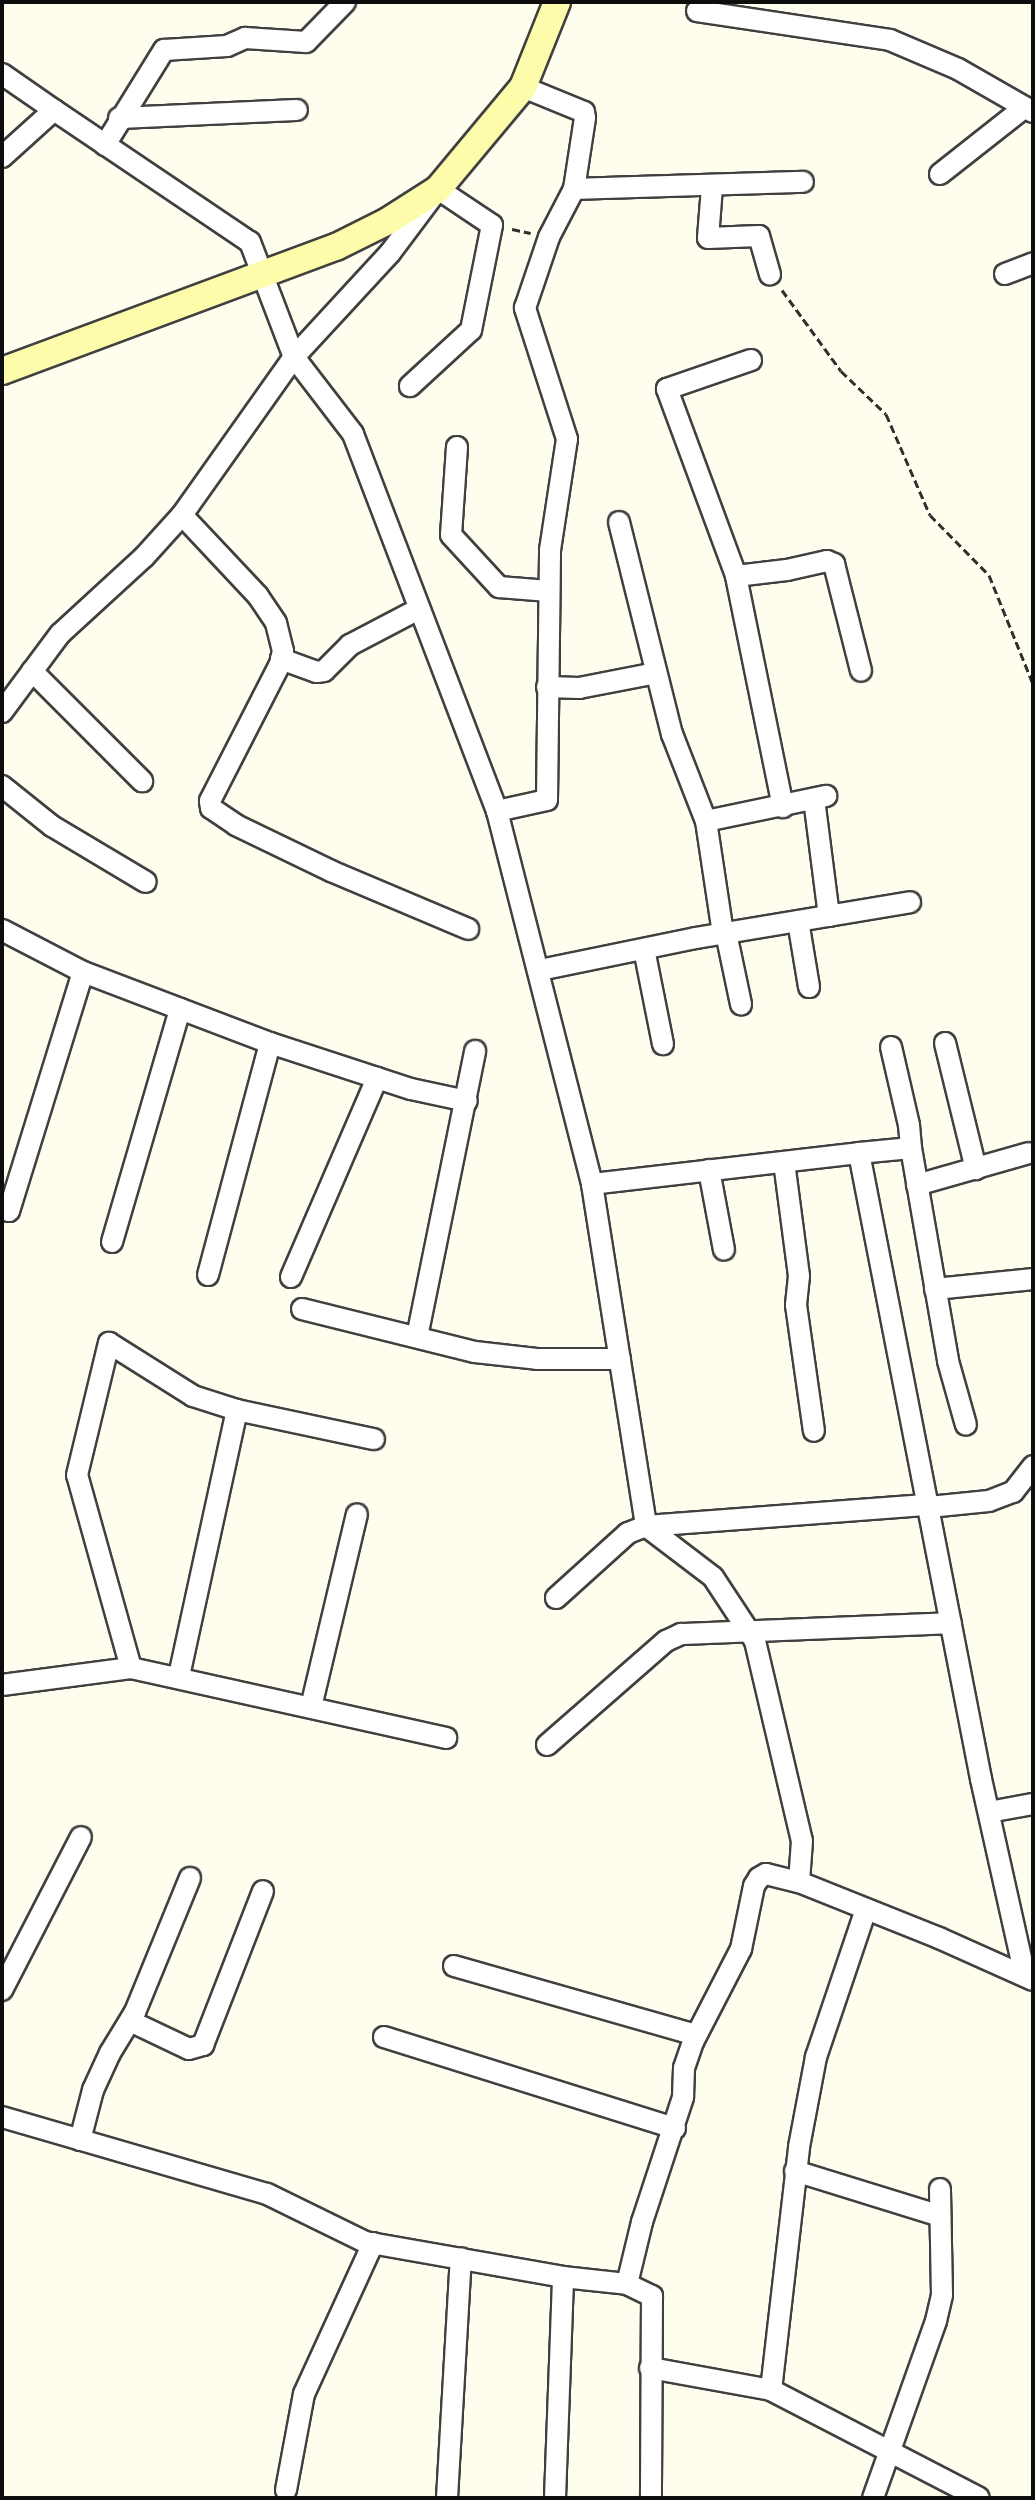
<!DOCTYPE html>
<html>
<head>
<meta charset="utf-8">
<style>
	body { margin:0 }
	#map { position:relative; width:1035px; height:2500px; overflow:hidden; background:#fffdee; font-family:"PT Serif",serif }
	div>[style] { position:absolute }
	.path>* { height:3px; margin-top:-1.5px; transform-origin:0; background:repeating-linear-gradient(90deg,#2f2f2f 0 8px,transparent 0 12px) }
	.roads { filter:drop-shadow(2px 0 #404040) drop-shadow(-2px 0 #404040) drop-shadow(0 2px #404040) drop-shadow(0 -2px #404040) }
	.minor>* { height:20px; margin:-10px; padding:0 10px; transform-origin:10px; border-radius:10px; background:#fff }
	.secondary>* { height:26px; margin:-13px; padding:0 13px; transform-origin:13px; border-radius:13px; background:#fdfcab }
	span { translate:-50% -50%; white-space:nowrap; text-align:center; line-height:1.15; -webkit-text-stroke:8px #fff; paint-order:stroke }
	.frame { position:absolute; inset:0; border:4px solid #0d0d0d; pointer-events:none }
</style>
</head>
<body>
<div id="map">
	<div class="path">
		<i style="left:512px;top:229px;width:19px;rotate:12deg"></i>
		<i style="left:782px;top:290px;width:100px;rotate:53.9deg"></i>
		<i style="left:841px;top:371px;width:62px;rotate:43.7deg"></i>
		<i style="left:886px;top:414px;width:110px;rotate:66.5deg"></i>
		<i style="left:930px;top:515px;width:84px;rotate:45.5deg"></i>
		<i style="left:989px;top:575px;width:118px;rotate:68deg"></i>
	</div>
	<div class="roads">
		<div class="minor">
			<i style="left:697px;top:11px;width:195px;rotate:8.5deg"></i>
			<i style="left:890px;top:40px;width:74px;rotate:23.1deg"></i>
			<i style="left:958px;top:69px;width:86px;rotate:29.8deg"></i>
			<i style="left:2px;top:74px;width:63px;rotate:34.7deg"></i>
			<i style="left:119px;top:118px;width:178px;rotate:-2.6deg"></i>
			<i style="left:105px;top:145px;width:112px;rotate:-58.2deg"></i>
			<i style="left:164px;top:50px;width:63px;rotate:-3.6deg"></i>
			<i style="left:227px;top:46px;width:20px;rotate:-24deg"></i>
			<i style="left:245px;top:38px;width:61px;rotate:3.8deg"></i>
			<i style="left:306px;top:42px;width:56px;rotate:-45.7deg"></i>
			<i style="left:2px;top:157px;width:70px;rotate:-42.1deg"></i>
			<i style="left:54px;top:110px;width:236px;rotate:34deg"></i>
			<i style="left:250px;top:242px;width:123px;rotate:69.1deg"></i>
			<i style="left:294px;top:357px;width:97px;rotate:52.5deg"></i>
			<i style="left:353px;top:434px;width:404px;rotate:69.1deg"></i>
			<i style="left:497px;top:811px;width:385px;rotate:75.7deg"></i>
			<i style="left:592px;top:1184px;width:269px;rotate:-6.6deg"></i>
			<i style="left:859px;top:1153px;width:638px;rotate:78.97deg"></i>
			<i style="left:981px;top:1779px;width:202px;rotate:77.4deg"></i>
			<i style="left:940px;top:174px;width:108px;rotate:-38.2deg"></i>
			<i style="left:712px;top:187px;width:51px;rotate:94.5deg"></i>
			<i style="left:708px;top:238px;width:51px;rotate:-2.2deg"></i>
			<i style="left:759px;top:236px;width:40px;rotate:74deg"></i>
			<i style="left:574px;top:189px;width:229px;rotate:-1.8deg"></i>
			<i style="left:1005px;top:274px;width:30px;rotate:-21deg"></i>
			<i style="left:751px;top:360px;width:89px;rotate:161deg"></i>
			<i style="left:667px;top:389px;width:199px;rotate:69.7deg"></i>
			<i style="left:736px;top:576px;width:236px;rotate:78.5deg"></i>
			<i style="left:457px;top:447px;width:88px;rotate:93.9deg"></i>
			<i style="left:451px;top:535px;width:71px;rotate:47.3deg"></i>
			<i style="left:499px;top:587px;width:50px;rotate:4.6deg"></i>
			<i style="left:182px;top:515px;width:111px;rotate:46.8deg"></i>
			<i style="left:258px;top:596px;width:32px;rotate:56deg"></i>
			<i style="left:276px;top:623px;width:29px;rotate:76deg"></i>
			<i style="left:283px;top:651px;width:13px;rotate:103deg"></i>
			<i style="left:280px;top:664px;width:154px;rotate:117.1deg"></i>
			<i style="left:210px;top:801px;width:7px;rotate:82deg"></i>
			<i style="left:211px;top:808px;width:30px;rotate:34deg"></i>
			<i style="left:236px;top:825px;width:106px;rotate:25.8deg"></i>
			<i style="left:331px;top:871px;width:149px;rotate:22.9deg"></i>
			<i style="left:619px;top:522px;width:219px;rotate:76deg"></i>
			<i style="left:672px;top:734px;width:93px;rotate:68.7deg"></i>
			<i style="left:706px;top:821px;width:114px;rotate:81.4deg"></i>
			<i style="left:736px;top:576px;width:51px;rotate:-6.7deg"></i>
			<i style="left:787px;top:570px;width:41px;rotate:-12.7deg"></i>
			<i style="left:827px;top:561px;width:8px;rotate:23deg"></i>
			<i style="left:834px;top:564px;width:110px;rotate:75.8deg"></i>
			<i style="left:281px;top:659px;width:38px;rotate:20deg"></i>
			<i style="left:317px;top:672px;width:7px;rotate:-8deg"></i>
			<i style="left:324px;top:671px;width:37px;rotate:-45deg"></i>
			<i style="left:350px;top:645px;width:78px;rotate:-27.6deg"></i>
			<i style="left:32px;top:671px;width:156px;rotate:45deg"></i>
			<i style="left:547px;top:687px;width:32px;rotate:2deg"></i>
			<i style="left:579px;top:688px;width:78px;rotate:-11deg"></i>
			<i style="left:2px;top:712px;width:97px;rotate:-53.4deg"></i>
			<i style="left:60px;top:634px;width:114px;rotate:-42.5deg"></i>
			<i style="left:144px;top:557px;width:57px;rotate:-47.9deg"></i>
			<i style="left:182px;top:515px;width:194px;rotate:-54.7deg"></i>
			<i style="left:294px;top:357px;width:142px;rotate:-47.3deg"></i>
			<i style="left:390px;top:253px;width:80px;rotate:-53.1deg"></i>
			<i style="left:438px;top:189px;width:65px;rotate:33.7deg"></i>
			<i style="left:492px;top:225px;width:107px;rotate:101.3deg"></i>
			<i style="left:471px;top:330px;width:83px;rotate:137.4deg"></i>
			<i style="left:2px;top:786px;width:64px;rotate:38.7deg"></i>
			<i style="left:52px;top:826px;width:109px;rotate:30.8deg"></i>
			<i style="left:814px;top:799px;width:118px;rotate:82.7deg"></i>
			<i style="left:497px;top:811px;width:51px;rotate:-12.4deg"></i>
			<i style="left:547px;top:800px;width:250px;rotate:-89.3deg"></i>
			<i style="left:550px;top:550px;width:112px;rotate:-81.3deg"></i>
			<i style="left:567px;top:439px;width:138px;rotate:-107.8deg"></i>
			<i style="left:525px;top:308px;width:75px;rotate:-71.3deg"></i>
			<i style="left:549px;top:237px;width:54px;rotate:-62.5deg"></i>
			<i style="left:574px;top:189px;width:72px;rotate:-81.2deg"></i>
			<i style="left:585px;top:118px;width:6px;rotate:-99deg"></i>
			<i style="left:584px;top:112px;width:66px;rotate:-157.7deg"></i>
			<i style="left:706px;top:821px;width:123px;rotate:-11.8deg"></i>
			<i style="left:798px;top:921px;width:67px;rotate:80.5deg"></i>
			<i style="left:2px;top:930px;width:91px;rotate:27.4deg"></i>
			<i style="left:83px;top:972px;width:200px;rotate:20.8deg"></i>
			<i style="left:270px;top:1043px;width:148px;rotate:18.1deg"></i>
			<i style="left:411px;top:1089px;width:57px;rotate:12.1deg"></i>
			<i style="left:726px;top:933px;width:73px;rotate:78.1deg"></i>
			<i style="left:644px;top:949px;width:97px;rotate:78.7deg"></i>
			<i style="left:540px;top:970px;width:159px;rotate:-11.6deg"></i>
			<i style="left:696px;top:938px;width:217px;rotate:-9.5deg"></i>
			<i style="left:945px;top:1043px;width:130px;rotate:76.2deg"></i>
			<i style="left:891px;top:1047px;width:80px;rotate:77deg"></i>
			<i style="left:909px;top:1125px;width:23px;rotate:85deg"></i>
			<i style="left:859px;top:1153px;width:52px;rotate:-5.5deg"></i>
			<i style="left:911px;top:1148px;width:216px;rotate:80.1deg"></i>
			<i style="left:948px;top:1361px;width:66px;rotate:74.3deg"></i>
			<i style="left:784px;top:1162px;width:115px;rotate:82.5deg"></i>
			<i style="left:799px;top:1276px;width:29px;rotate:96deg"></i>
			<i style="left:796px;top:1305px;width:127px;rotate:81.9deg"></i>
			<i style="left:709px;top:1170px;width:81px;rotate:79.4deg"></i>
			<i style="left:592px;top:1184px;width:346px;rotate:81deg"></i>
			<i style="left:646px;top:1526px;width:84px;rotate:37.3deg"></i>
			<i style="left:713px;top:1577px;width:77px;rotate:56.7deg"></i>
			<i style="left:755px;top:1641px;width:205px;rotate:76.8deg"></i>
			<i style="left:802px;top:1841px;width:41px;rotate:94.2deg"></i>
			<i style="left:917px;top:1185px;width:116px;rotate:-15.9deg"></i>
			<i style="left:2px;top:1209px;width:7px;rotate:16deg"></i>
			<i style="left:9px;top:1211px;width:250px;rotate:-72.8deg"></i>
			<i style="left:112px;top:1242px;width:243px;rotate:-73.7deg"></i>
			<i style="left:208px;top:1275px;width:240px;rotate:-75deg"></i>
			<i style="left:291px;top:1277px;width:217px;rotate:-66.6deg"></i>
			<i style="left:935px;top:1289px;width:99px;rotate:-5.8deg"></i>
			<i style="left:302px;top:1309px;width:178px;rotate:14deg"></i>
			<i style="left:475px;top:1352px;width:62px;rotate:6.4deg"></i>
			<i style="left:537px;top:1359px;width:83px"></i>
			<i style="left:417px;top:1337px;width:292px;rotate:-78.5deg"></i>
			<i style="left:929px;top:1507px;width:60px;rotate:-5.7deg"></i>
			<i style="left:989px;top:1501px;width:26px;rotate:-21deg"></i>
			<i style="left:1013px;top:1492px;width:33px;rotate:-52deg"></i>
			<i style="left:556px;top:1598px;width:97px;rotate:-42.1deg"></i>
			<i style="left:628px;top:1533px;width:19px;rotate:-21deg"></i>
			<i style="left:646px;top:1526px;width:283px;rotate:-4.3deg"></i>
			<i style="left:131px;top:1668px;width:200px;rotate:-105.6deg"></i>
			<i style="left:77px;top:1475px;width:136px;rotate:-76.4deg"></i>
			<i style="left:109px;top:1343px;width:99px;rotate:32.2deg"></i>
			<i style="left:193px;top:1396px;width:46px;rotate:17.7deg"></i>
			<i style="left:237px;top:1410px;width:140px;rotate:12deg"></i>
			<i style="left:179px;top:1676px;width:272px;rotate:-77.7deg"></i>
			<i style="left:2px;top:1685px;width:130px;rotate:-7.5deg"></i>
			<i style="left:131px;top:1668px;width:323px;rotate:12.5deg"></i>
			<i style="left:311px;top:1707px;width:198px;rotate:-76.6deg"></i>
			<i style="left:547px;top:1745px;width:158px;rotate:-41.2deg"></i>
			<i style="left:666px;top:1641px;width:17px;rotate:-25deg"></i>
			<i style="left:681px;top:1634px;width:270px;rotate:-2.3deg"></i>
			<i style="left:989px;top:1812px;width:45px;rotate:-10.3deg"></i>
			<i style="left:454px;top:1966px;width:252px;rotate:15.9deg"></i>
			<i style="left:2px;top:1990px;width:172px;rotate:-62.7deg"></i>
			<i style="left:130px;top:2021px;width:65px;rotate:25.4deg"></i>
			<i style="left:189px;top:2049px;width:15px;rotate:-16deg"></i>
			<i style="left:203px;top:2045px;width:165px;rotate:-68.7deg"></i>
			<i style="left:384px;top:2037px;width:305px;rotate:17.4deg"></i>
			<i style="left:2px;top:2117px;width:276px;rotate:16.2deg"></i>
			<i style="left:267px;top:2194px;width:109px;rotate:26.1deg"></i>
			<i style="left:365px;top:2242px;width:201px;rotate:10deg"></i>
			<i style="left:563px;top:2277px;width:64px;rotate:6.2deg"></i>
			<i style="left:627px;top:2284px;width:28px;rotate:26deg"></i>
			<i style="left:652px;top:2296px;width:202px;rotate:90.3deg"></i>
			<i style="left:80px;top:2140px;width:52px;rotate:-75.4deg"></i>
			<i style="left:93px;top:2090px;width:41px;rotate:-65.3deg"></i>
			<i style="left:110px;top:2053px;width:48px;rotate:-58.6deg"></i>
			<i style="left:135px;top:2012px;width:145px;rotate:-67.7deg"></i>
			<i style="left:795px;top:2171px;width:152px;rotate:17.2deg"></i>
			<i style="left:627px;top:2284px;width:64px;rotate:-76.4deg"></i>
			<i style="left:642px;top:2222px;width:132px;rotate:-71.8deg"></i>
			<i style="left:683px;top:2097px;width:29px;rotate:-88deg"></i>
			<i style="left:684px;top:2068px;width:28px;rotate:-71deg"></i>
			<i style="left:693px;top:2042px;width:105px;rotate:-62.7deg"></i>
			<i style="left:741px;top:1949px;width:64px;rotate:-78.3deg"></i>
			<i style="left:754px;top:1886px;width:9px;rotate:-58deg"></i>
			<i style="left:759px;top:1878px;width:8px;rotate:-30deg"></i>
			<i style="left:766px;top:1874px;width:34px;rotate:14deg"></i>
			<i style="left:799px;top:1882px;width:151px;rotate:21.8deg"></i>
			<i style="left:939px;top:1938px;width:103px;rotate:24.1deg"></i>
			<i style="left:650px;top:2368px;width:123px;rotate:10.3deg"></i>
			<i style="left:771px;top:2390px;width:245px;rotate:-83.4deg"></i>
			<i style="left:799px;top:2147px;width:92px;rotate:-79.3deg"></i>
			<i style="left:816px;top:2057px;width:156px;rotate:-71.3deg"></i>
			<i style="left:771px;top:2390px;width:234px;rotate:27.4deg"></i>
			<i style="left:286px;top:2490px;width:98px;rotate:-79.4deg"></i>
			<i style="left:304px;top:2394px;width:166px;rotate:-65.4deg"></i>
			<i style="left:447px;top:2498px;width:240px;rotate:-86.7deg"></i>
			<i style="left:555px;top:2498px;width:221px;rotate:-87.9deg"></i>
			<i style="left:873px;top:2498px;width:188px;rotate:-70.4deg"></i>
			<i style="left:936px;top:2321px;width:27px;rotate:-77deg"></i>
			<i style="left:942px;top:2295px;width:106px;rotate:-91.1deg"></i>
		</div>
		<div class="secondary">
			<i style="left:2px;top:371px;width:356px;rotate:-20.4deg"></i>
			<i style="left:336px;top:247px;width:58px;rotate:-26.6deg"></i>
			<i style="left:388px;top:221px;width:59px;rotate:-32.6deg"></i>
			<i style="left:438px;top:189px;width:133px;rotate:-50.2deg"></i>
			<i style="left:523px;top:87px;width:92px;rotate:-68.2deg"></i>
		</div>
	</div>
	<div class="frame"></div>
</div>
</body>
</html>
